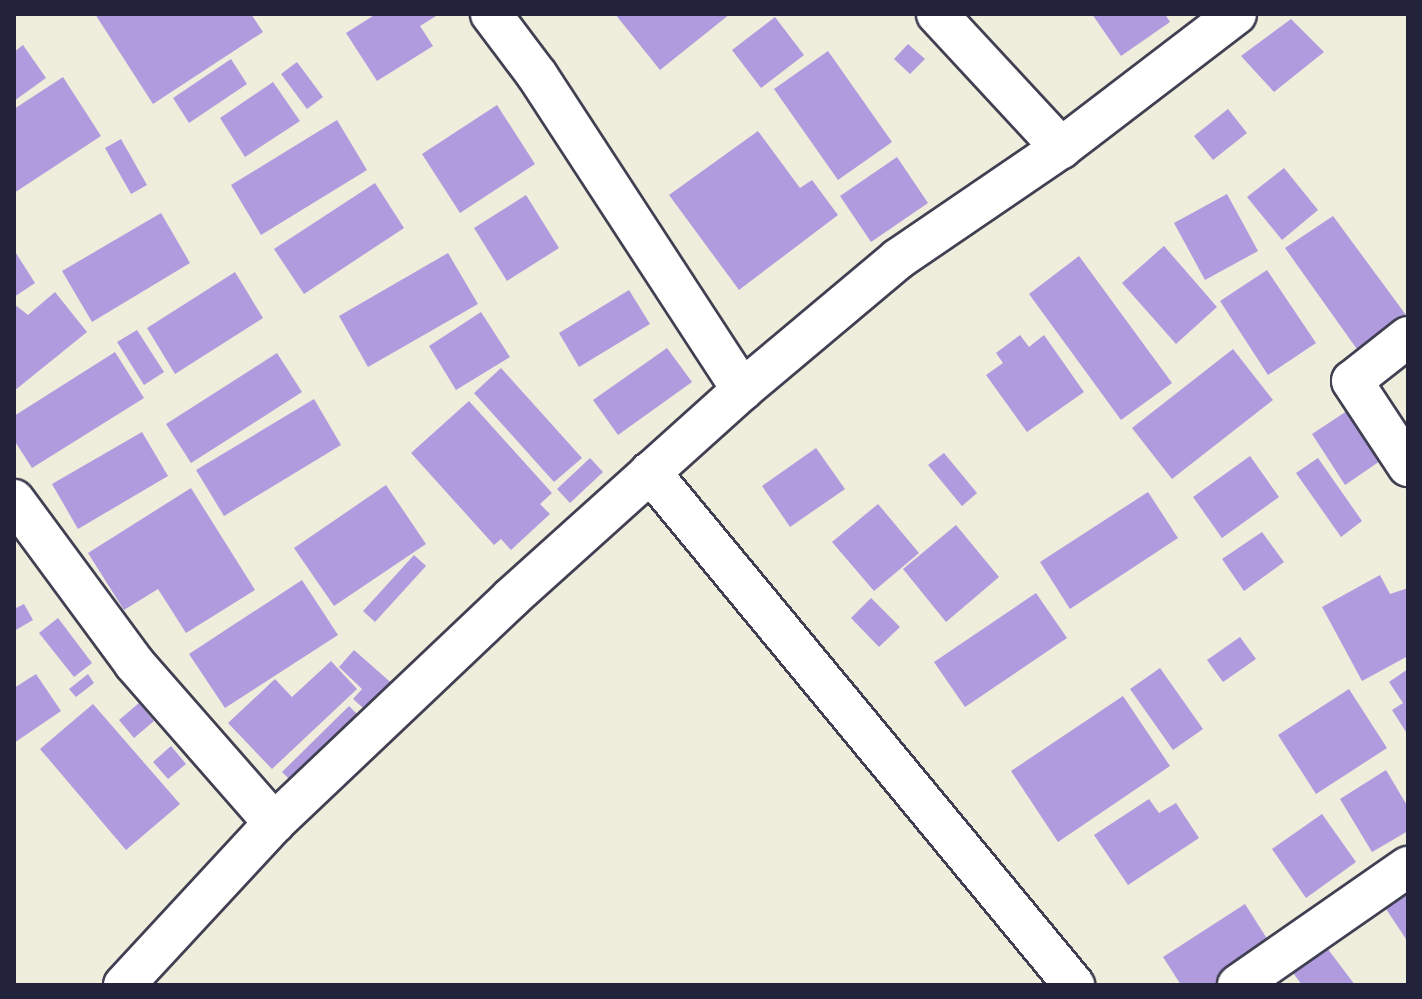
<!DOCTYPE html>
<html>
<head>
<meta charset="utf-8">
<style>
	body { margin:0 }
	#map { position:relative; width:1422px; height:999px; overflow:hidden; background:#efeddb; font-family:"Libre Bodoni",serif }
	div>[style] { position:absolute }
	.building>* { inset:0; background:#b19bdf }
	.roads { filter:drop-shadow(2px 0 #414053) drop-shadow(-2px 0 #414053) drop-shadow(0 2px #414053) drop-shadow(0 -2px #414053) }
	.minor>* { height:40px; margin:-20px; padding:0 20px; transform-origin:20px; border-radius:20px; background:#fff }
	span { translate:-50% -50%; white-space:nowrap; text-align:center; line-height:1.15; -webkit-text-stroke:6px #f6f6f2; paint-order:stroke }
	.frame { position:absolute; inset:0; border:16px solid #22223b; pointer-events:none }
</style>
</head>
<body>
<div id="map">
	<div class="building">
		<i style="clip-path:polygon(95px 14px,251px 14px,263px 32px,153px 104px)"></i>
		<i style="clip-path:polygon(376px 14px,436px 16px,420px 26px,433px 46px,377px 81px,346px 33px)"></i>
		<i style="clip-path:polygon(615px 14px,730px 14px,660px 70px)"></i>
		<i style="clip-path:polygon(1092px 14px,1165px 14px,1170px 22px,1121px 56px)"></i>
		<i style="clip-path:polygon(775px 17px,804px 55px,761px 88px,732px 50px)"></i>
		<i style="clip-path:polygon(1291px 19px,1324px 52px,1274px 92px,1241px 56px)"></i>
		<i style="clip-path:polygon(908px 44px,925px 59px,910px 74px,894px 59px)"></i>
		<i style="clip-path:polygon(23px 45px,46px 78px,14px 101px,14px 52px)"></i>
		<i style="clip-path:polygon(828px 51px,892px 142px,838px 180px,774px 89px)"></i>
		<i style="clip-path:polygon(231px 59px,247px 84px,189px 123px,173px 98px)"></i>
		<i style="clip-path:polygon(297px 62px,323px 97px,307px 109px,281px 74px)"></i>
		<i style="clip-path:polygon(63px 77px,101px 136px,14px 193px,14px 109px)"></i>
		<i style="clip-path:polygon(273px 82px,300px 121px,245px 157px,220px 118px)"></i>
		<i style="clip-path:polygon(497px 105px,535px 164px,460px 213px,422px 154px)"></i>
		<i style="clip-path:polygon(1228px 109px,1247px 133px,1213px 160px,1194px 136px)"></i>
		<i style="clip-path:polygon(337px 120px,367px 170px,261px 235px,231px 185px)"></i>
		<i style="clip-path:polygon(758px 131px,800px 188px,812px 180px,838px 215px,739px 290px,669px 195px)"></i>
		<i style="clip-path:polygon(121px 139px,147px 185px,131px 194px,105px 148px)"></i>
		<i style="clip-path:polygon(897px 157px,928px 203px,871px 242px,840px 196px)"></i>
		<i style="clip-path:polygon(1284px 168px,1318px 210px,1282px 240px,1247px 197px)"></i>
		<i style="clip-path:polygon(375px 183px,404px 228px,304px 294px,274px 249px)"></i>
		<i style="clip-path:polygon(1227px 194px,1258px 251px,1205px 280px,1174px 223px)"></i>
		<i style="clip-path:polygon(526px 195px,559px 248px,507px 281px,474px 228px)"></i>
		<i style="clip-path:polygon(161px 213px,190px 263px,92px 322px,62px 271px)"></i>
		<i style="clip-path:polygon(1333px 216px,1406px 315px,1359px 352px,1285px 248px)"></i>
		<i style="clip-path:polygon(1164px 246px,1217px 307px,1176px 344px,1122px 283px)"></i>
		<i style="clip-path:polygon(14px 250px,35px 283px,14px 297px)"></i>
		<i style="clip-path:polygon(448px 253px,478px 304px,368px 367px,339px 316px)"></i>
		<i style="clip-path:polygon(1079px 256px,1172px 383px,1121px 420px,1029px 294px)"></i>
		<i style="clip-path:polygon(1267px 270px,1316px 343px,1268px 375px,1220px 301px)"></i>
		<i style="clip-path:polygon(235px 272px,263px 318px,175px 374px,147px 328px)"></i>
		<i style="clip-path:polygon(629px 290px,650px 324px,579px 367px,559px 333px)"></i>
		<i style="clip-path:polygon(55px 292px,87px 332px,14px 391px,14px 304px,28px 315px)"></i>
		<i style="clip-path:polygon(481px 312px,510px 357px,456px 390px,429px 346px)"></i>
		<i style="clip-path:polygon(137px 330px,164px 372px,144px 385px,117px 342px)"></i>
		<i style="clip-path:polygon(1020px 335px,1029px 347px,1044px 335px,1084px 392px,1027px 432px,986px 375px,1003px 363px,996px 353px)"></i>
		<i style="clip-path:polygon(667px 348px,692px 382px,618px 435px,593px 400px)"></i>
		<i style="clip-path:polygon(1233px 349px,1273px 400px,1172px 479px,1132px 428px)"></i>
		<i style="clip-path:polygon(115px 352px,144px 398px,32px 468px,14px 440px,14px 416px)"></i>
		<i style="clip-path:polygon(277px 353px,302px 392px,191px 463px,166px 424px)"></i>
		<i style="clip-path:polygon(501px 368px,582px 458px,554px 482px,474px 393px)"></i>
		<i style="clip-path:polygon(314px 399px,341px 445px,224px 516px,196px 470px)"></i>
		<i style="clip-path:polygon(469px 401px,552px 493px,540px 504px,550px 514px,511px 550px,501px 539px,494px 545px,411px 453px)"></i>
		<i style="clip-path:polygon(1353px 407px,1386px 457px,1345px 485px,1312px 434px)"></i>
		<i style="clip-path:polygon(142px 432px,168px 476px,78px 529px,52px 484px)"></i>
		<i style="clip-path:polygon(816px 448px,845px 489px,790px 527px,762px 486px)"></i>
		<i style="clip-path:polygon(944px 453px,977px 493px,962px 506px,928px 465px)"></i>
		<i style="clip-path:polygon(1250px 456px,1279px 497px,1222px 538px,1193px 497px)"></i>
		<i style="clip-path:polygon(590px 458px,603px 472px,570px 503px,557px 489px)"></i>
		<i style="clip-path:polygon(1318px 458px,1362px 521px,1341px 537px,1296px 473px)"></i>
		<i style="clip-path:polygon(386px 485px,426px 544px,334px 606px,294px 548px)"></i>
		<i style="clip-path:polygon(191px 488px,255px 590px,186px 633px,158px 589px,124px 610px,88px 553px)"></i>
		<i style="clip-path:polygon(1148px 492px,1178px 538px,1070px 609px,1040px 562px)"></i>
		<i style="clip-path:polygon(878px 504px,919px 553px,874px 591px,832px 542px)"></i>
		<i style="clip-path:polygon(956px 525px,999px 577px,946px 622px,903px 569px)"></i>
		<i style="clip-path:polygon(1262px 532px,1284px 562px,1244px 591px,1222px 559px)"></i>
		<i style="clip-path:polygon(414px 555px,426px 566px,375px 622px,363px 611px)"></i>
		<i style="clip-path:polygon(1380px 575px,1390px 594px,1408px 588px,1408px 656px,1362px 681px,1322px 607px)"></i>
		<i style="clip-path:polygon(302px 580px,338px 635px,225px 708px,189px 654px)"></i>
		<i style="clip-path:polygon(1036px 593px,1067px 638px,965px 707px,934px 662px)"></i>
		<i style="clip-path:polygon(871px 598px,900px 627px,879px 647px,851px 618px)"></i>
		<i style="clip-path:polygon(24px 604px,33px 620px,14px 631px,14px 609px)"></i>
		<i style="clip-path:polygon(58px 618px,92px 663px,74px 677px,39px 633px)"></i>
		<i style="clip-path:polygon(1240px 637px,1256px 659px,1223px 682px,1207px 660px)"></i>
		<i style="clip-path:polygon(354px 650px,396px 687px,371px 715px,353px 699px,362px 689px,339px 667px)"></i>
		<i style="clip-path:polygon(331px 661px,357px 689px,272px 769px,228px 723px,275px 679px,292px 697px)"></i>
		<i style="clip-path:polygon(1160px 668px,1203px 729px,1173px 750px,1130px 689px)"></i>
		<i style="clip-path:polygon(1408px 669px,1408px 735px,1392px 710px,1403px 703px,1389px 682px)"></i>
		<i style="clip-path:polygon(36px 674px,61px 711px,14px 743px,14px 688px)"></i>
		<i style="clip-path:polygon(88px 674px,94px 683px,76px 697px,69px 689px)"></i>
		<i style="clip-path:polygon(1349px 689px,1387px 748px,1316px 794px,1278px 735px)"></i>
		<i style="clip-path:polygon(1123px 696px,1170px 766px,1058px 842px,1011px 771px)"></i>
		<i style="clip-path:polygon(139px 703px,154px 721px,134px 738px,119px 720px)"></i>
		<i style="clip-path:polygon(93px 704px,180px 804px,126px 850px,40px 749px)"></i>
		<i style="clip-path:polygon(349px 706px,363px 720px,296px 786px,282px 772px)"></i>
		<i style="clip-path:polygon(171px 746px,186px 764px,168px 779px,153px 762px)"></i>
		<i style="clip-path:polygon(1386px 770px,1408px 807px,1408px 831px,1372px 852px,1340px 799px)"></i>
		<i style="clip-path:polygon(1149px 799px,1159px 813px,1176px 803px,1199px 838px,1128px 885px,1094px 835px)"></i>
		<i style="clip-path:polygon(1322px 814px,1356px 862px,1306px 898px,1272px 849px)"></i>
		<i style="clip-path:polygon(1408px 872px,1408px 942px,1376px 894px)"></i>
		<i style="clip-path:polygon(1245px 904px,1273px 948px,1215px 985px,1181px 985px,1163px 957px)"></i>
		<i style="clip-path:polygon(1321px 940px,1355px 985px,1302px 985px,1288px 966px)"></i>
	</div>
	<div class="roads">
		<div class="minor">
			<i style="left:491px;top:14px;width:76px;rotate:53deg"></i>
			<i style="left:537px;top:75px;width:376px;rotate:56.9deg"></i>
			<i style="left:937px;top:14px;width:183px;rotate:47.2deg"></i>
			<i style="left:1408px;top:337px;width:71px;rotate:141.8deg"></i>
			<i style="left:1352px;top:381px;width:102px;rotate:56.6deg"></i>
			<i style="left:650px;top:472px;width:666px;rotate:50.43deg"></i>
			<i style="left:14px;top:500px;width:202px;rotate:53.6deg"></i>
			<i style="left:134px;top:663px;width:213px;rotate:48.8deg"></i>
			<i style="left:124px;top:985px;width:221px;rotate:-47.2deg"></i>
			<i style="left:274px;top:823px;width:327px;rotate:-43.5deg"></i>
			<i style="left:511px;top:598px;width:311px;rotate:-42deg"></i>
			<i style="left:742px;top:390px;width:204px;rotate:-40deg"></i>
			<i style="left:898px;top:259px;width:197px;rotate:-34.3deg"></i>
			<i style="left:1061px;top:148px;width:220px;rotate:-37.4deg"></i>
			<i style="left:1238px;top:985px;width:207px;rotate:-34.8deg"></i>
		</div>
	</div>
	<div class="frame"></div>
</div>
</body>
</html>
